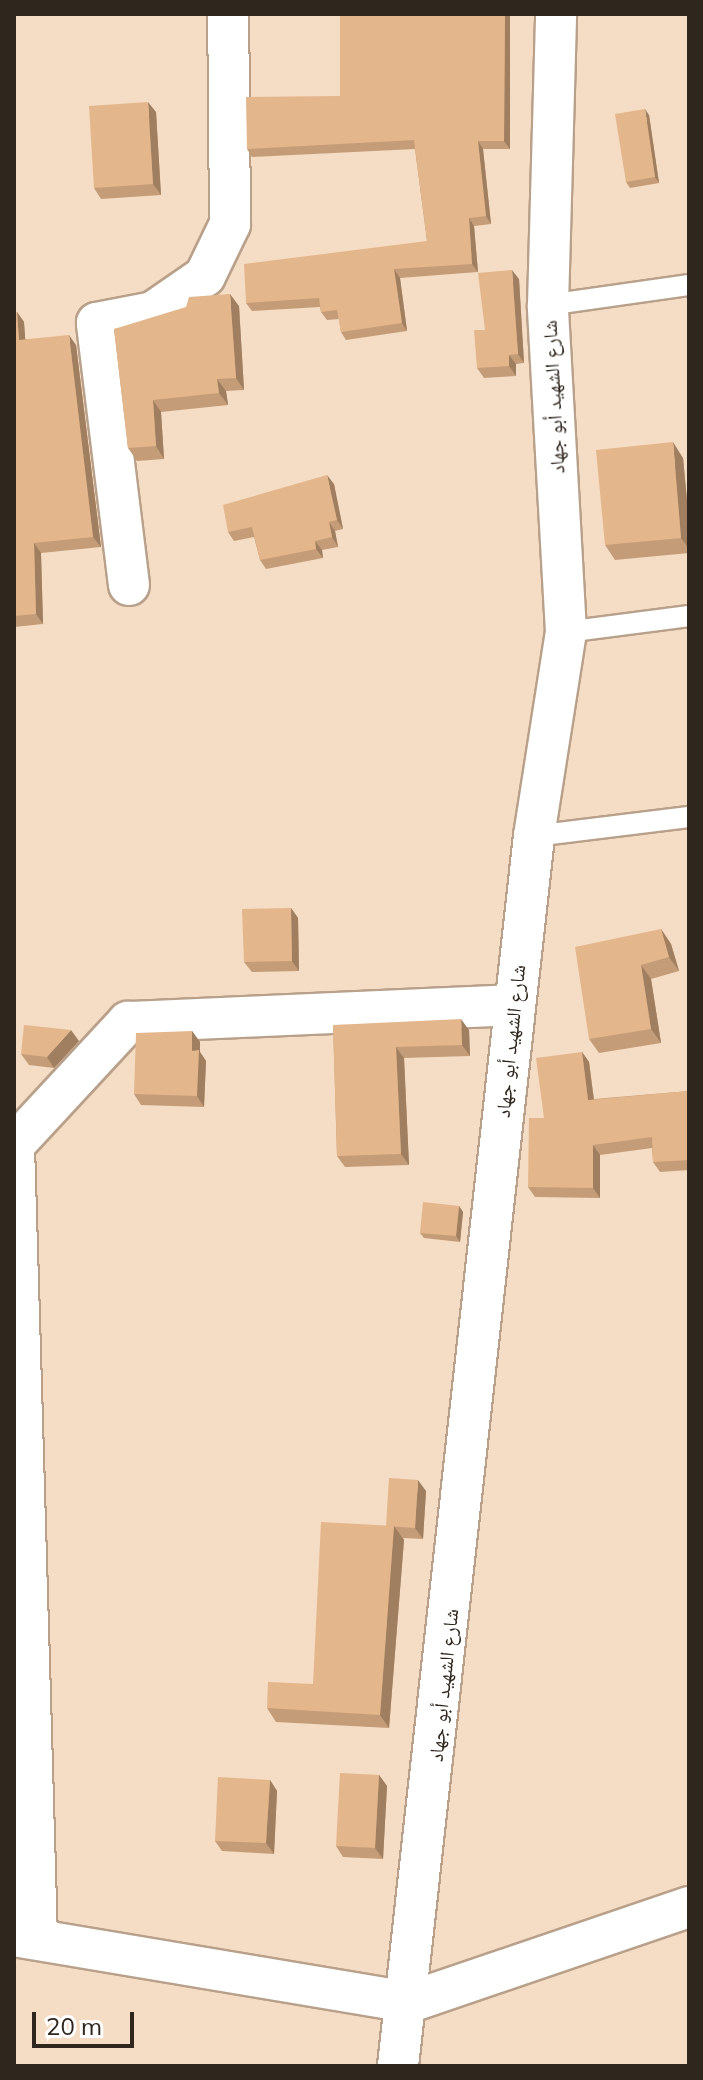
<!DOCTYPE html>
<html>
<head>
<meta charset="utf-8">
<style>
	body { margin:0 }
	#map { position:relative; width:703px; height:2080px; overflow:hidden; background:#f5dcc4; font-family:Mulish,"Noto Naskh Arabic",sans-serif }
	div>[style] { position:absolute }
	.roads { filter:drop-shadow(2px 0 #b8a08a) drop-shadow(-2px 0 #b8a08a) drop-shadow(0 2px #b8a08a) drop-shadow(0 -2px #b8a08a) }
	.service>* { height:20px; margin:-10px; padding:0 10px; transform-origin:10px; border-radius:10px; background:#fff }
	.minor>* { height:40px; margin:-20px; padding:0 20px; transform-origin:20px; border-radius:20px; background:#fff }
	.wall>* { inset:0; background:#c49d78 }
	.shaded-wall>* { inset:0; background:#a07f61 }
	.building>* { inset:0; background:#e4b68b }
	span { translate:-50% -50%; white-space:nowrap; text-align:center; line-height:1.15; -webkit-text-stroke:7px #fff; paint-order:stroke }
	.street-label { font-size:20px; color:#2f261d }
	.frame { position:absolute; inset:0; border:16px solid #2f261d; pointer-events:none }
	.scale { position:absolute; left:32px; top:2012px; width:102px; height:36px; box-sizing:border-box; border:4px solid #2f261d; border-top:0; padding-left:10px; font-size:24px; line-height:28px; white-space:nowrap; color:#2f261d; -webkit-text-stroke:6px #fff; paint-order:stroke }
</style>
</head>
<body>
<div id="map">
	<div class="roads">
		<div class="service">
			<i style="left:548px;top:305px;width:142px;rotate:-8.1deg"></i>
			<i style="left:566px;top:632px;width:124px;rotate:-7.4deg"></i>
			<i style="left:534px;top:836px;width:156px;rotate:-7deg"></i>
		</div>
		<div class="minor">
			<i style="left:129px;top:585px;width:264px;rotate:-97deg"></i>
			<i style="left:97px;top:323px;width:57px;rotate:-11.1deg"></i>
			<i style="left:153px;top:312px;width:63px;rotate:-34.7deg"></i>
			<i style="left:205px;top:276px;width:58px;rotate:-64.3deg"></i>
			<i style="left:230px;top:224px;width:210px;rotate:-90.5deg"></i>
			<i style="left:14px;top:1936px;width:401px;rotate:9.5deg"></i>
			<i style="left:410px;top:2002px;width:295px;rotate:-18.8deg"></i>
			<i style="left:37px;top:1939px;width:794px;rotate:-91.66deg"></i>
			<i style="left:14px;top:1145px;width:168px;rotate:-47.2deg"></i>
			<i style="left:128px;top:1022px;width:386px;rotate:-2.5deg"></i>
			<i style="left:398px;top:2066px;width:1237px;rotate:-83.69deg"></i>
			<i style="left:534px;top:836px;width:206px;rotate:-81.1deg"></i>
			<i style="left:566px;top:632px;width:327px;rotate:-93.2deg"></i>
			<i style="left:548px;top:305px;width:291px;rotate:-88.4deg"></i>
		</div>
	</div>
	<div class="wall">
		<i style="clip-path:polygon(340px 14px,510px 14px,510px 149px,483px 149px,491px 224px,474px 226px,478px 272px,400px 278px,407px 331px,346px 340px,341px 332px,339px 319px,327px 320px,321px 312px,320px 307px,252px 311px,246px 303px,427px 241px,415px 149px,252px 157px,247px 149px,340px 96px)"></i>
		<i style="clip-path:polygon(156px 112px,161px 195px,101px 199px,94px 188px)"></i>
		<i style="clip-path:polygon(649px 115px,659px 183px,630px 188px,626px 182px)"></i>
		<i style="clip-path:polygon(519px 279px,524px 363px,516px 364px,516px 376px,484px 378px,477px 368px,485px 330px)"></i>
		<i style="clip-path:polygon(239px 306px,244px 390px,226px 391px,228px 405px,161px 412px,164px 459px,137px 461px,128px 448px,114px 329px)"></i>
		<i style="clip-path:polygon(14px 312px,17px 312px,24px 322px,25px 339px,76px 345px,101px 547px,41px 553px,43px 624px,14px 627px)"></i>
		<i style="clip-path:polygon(683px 458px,689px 521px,689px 553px,615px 560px,605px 545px)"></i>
		<i style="clip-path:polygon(334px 484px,343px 529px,335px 531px,338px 547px,322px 550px,323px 558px,266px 569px,260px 560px,254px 537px,234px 541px,228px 532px)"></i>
		<i style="clip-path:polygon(291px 908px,298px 918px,299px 971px,252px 972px,244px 962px)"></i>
		<i style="clip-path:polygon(661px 929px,671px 944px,679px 971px,651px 979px,661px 1043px,599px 1053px,589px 1039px)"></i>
		<i style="clip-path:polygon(333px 1025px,469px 1030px,470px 1056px,404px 1058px,409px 1165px,345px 1167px,337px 1156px)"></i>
		<i style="clip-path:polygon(192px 1031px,200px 1042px,200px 1052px,206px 1061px,204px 1107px,141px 1105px,134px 1094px)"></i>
		<i style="clip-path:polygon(79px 1041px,54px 1068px,29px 1065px,21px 1054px)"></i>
		<i style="clip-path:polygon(582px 1052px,589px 1062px,594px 1099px,689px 1091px,689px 1170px,660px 1172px,653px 1162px,652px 1148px,600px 1155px,600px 1198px,535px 1197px,528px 1187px,544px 1118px)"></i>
		<i style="clip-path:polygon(459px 1206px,463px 1212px,460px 1242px,424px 1238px,420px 1233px)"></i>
		<i style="clip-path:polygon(426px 1491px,423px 1539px,403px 1538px,404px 1540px,389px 1728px,276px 1722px,267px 1708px,313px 1684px,386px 1526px)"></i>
		<i style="clip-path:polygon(379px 1775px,387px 1786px,383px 1859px,343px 1857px,336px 1846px)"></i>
		<i style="clip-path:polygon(270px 1780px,277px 1791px,274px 1854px,222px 1851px,215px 1841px)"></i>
	</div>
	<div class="shaded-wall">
		<i style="clip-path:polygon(505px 14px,510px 14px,510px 149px,504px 141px)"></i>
		<i style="clip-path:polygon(148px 102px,156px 112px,161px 195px,153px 184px)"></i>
		<i style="clip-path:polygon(645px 109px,649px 115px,659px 183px,655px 177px)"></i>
		<i style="clip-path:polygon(478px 141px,483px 149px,491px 224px,486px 216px)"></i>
		<i style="clip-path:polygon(469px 218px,474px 226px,478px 272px,472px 264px)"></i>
		<i style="clip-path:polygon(394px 269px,400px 278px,407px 331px,402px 323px)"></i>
		<i style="clip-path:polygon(512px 270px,519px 279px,524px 363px,518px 354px)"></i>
		<i style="clip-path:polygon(230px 294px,239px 306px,244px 390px,236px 378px)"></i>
		<i style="clip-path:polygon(17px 312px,24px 322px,26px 350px,19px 340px)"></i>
		<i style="clip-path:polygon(69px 335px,76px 345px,101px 547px,93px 537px)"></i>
		<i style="clip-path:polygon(509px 355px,516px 364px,516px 376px,509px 366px)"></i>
		<i style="clip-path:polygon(217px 379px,226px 391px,228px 405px,219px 393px)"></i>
		<i style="clip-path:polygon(153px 400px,161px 412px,164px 459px,156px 446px)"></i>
		<i style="clip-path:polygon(673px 442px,683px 458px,689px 521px,689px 549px,681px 538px)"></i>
		<i style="clip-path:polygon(327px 475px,334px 484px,343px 529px,337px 520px)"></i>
		<i style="clip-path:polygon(329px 522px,335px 531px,338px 547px,332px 537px)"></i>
		<i style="clip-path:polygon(315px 541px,322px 550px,323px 558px,316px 549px)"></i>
		<i style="clip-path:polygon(34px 543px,41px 553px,43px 624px,36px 614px)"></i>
		<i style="clip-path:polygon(291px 908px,298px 918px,299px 971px,292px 961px)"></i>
		<i style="clip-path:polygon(661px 929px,671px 944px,679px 971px,669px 957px)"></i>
		<i style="clip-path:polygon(641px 965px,651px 979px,661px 1043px,651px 1029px)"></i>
		<i style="clip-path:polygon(461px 1019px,469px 1030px,470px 1056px,462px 1045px)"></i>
		<i style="clip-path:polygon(71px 1030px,79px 1041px,54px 1068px,47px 1057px)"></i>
		<i style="clip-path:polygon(192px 1031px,200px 1042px,200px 1052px,206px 1061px,204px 1107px,197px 1096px,192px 1051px)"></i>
		<i style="clip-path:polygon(396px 1047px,404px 1058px,409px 1165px,401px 1154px)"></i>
		<i style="clip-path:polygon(582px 1052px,589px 1062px,595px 1110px,588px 1100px)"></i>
		<i style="clip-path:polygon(593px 1145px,600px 1155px,600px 1198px,593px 1188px)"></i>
		<i style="clip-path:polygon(459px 1206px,463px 1212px,460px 1242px,456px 1236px)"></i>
		<i style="clip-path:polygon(418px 1480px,426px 1491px,423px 1539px,415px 1528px)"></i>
		<i style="clip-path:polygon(394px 1526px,404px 1540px,389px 1728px,380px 1715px)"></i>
		<i style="clip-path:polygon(379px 1775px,387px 1786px,383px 1859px,375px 1848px)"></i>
		<i style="clip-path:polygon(270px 1780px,277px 1791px,274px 1854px,266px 1843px)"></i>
	</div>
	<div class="building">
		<i style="clip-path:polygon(340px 14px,505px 14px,504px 141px,478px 141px,486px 216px,469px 218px,472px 264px,394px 269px,402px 323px,341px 332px,337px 310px,321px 312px,319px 298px,246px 303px,244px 264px,427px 241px,414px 140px,247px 149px,246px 97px,340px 96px)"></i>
		<i style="clip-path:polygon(148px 102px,153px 184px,94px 188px,89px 106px)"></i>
		<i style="clip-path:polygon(645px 109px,655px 177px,626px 182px,615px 114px)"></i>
		<i style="clip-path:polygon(512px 270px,518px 354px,509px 355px,509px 366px,477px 368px,474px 330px,485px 330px,478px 273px)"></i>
		<i style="clip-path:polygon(230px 294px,236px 378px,217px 379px,219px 393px,153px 400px,156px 446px,128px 448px,114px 329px,186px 307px,189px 297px)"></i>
		<i style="clip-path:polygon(14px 312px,17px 312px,19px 340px,69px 335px,93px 537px,34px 543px,36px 614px,14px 616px)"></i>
		<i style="clip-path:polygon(673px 442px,681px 538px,605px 545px,596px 450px)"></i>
		<i style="clip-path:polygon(327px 475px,337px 520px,329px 522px,332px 537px,315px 541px,316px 549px,260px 560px,252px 527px,228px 532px,223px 505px)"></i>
		<i style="clip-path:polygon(291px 908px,292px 961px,244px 962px,242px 909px)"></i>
		<i style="clip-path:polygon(661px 929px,669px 957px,641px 965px,651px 1029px,589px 1039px,575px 947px)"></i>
		<i style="clip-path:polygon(461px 1019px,462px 1045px,396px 1047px,401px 1154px,337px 1156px,333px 1025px)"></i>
		<i style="clip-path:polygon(24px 1025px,71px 1030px,47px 1057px,21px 1054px)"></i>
		<i style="clip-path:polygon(192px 1031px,192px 1051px,199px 1050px,197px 1096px,134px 1094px,136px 1033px)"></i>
		<i style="clip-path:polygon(582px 1052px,588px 1100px,689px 1091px,689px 1160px,653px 1162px,652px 1137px,593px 1145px,593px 1188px,528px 1187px,529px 1118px,544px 1118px,536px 1058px)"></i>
		<i style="clip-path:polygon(423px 1202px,459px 1206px,456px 1236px,420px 1233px)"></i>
		<i style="clip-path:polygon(389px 1478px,418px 1480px,415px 1528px,386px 1526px)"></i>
		<i style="clip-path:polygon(321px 1522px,394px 1526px,380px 1715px,267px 1708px,268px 1682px,313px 1684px)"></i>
		<i style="clip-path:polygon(340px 1773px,379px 1775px,375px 1848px,336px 1846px)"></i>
		<i style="clip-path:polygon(218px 1777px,270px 1780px,266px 1843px,215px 1841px)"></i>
	</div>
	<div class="street-label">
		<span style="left:553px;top:397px;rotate:-93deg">شارع الشهيد أبو جهاد</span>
		<span style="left:510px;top:1041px;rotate:-84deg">شارع الشهيد أبو جهاد</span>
		<span style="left:443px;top:1685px;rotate:-84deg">شارع الشهيد أبو جهاد</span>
	</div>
	<div class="frame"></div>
	<div class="scale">20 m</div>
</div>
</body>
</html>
